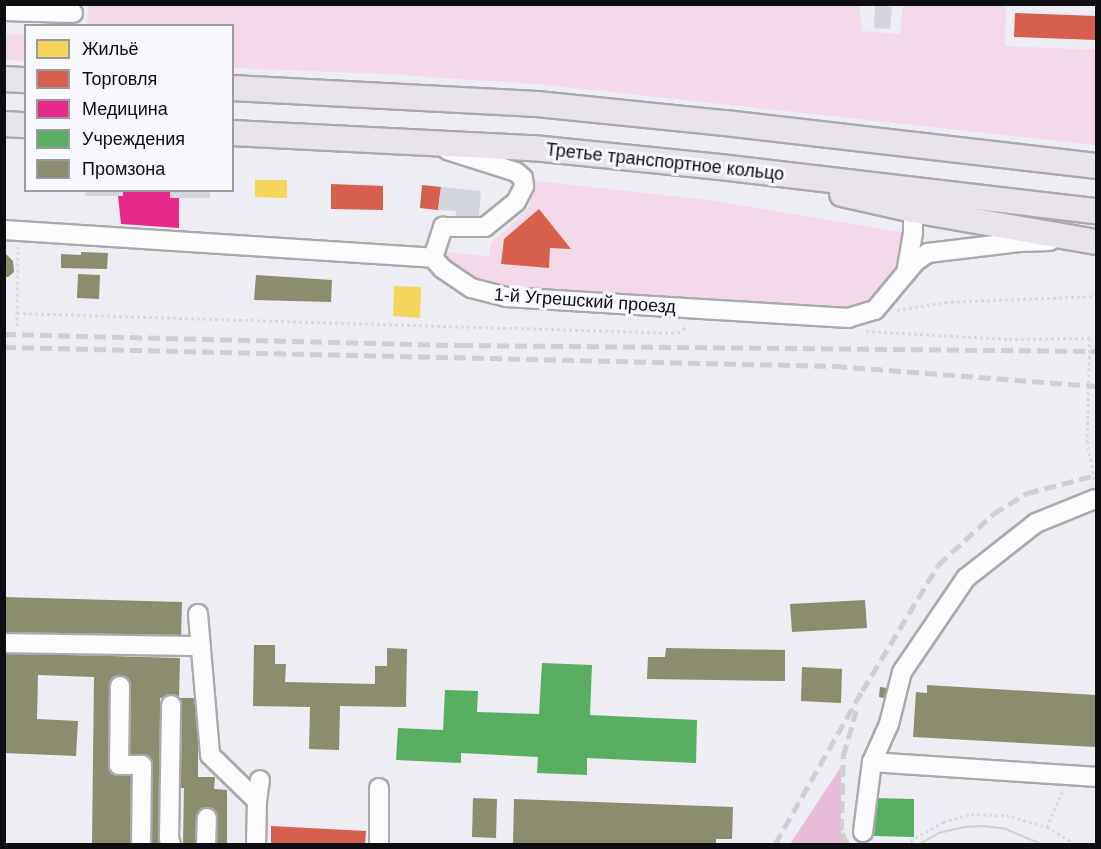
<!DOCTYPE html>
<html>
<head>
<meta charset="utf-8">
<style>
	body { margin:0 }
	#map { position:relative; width:1101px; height:849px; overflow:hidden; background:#ededf3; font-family:Helvetica,sans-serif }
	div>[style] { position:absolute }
	.green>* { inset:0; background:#f4d9ea }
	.forest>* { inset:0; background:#e8bcd8 }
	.homes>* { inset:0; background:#f6d55c }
	.shops>* { inset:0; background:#d6604d }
	.health>* { inset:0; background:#e7298a }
	.public>* { inset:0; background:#5aae61 }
	.industry>* { inset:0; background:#8c8c6e }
	.building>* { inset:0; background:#d3d6de }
	.path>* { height:3px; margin-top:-1.5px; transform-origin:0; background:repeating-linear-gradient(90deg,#d9d9da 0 3px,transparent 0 6px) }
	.roads { filter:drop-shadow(2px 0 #aaaaae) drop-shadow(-2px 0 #aaaaae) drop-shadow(0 2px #aaaaae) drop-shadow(0 -2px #aaaaae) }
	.minor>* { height:18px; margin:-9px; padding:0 9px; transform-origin:9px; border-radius:9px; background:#fcfcfd }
	.major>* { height:24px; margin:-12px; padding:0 12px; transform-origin:12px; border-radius:12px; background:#e9e3eb }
	.tram>* { height:1.5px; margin:-0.75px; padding:0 0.75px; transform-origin:0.75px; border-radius:0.75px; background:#cfcfd0 }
	.rail>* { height:4.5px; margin-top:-2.25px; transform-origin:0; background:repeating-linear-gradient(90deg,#cfcfd0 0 12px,transparent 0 18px) }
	span { translate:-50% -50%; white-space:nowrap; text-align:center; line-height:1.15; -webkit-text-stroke:6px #f9f8ff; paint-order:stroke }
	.street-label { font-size:18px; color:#0e0d11 }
	.frame { position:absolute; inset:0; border:6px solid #0e0d11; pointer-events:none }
	.legend { position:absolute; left:24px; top:24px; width:210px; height:168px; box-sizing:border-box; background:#f9f8ff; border:2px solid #9b9aa0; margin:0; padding:8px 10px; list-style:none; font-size:18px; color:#0e0d11 }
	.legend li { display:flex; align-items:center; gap:12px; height:30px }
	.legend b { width:30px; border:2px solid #9b9aa0 }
</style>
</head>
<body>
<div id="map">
	<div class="green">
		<i style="clip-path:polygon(88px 4px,859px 4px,862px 31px,900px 34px,903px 5px,1006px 5px,1005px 46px,1096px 50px,1096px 145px,548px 85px,387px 74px,233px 68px,232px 26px,87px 25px)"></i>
		<i style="clip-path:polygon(5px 34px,25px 35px,25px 61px,5px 60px)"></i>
		<i style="clip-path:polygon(529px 180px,717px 201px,901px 232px,905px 241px,900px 271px,879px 299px,859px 310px,486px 289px,441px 259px,443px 252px,489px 256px,491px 243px,526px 211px,531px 202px,532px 192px)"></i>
	</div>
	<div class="forest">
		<i style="clip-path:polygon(841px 767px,841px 831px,845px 844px,790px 844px)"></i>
	</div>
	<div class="homes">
		<i style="clip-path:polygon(255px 180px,287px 180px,287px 198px,255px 197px)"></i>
		<i style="clip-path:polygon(394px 286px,421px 287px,420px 318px,393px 316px)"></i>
	</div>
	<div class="shops">
		<i style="clip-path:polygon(1015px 13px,1096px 16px,1096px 40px,1014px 37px)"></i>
		<i style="clip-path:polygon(331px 184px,383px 186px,383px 210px,331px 209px)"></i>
		<i style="clip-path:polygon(422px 185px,441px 187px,438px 210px,420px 208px)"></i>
		<i style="clip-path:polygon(539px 209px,571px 249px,550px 248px,549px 268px,501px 264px,504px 239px)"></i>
		<i style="clip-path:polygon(271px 826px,366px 831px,365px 844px,271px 844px)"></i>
	</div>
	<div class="health">
		<i style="clip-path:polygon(123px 190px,170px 190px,170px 198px,179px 198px,179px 228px,121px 224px,118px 196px,123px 196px)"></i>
	</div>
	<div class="public">
		<i style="clip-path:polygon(542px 663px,592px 665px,590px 715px,697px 720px,696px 763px,587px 758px,587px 775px,537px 773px,538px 757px,461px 753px,461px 763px,396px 760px,398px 728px,443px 730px,445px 690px,478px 691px,477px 712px,539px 714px)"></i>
		<i style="clip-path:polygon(875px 798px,914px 799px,914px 837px,874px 836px)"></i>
	</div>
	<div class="industry">
		<i style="clip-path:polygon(4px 252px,13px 261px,14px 272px,8px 277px,4px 277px)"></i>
		<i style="clip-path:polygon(81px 252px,108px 253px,107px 269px,61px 268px,61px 254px,81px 255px)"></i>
		<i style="clip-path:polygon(78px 274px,100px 275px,99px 299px,77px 298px)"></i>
		<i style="clip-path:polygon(256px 275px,332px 280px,331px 302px,254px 300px)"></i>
		<i style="clip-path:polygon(4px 597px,182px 602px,181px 637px,4px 632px)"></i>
		<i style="clip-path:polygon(865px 600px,867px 628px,792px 632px,790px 604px)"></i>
		<i style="clip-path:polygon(254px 645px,275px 645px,275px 664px,286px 664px,285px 682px,375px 684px,375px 666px,387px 666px,387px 648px,407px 649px,406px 707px,340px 706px,339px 750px,309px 749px,310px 707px,253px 706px)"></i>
		<i style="clip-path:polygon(666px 648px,785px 650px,785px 681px,647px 679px,648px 657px,665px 657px)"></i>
		<i style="clip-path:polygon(4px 653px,180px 658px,179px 698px,160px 698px,160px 734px,165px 734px,164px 844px,145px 844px,146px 758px,127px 758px,128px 678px,112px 677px,111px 769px,138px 770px,137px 844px,92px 844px,94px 677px,38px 675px,37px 719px,78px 721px,76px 756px,4px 753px)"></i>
		<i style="clip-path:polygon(802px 667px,842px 669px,841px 703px,801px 701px)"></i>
		<i style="clip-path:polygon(927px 685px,1096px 695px,1096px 747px,913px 737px,916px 692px,927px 693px)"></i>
		<i style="clip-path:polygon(880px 687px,894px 689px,892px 700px,879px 697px)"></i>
		<i style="clip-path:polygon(179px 698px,198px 698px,198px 777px,215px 777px,214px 789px,227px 790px,227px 844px,213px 844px,214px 812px,200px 812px,200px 844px,183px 844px,184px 788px,178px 788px)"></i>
		<i style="clip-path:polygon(473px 798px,497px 799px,496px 838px,472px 837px)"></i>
		<i style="clip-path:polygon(514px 799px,733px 807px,732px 839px,716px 839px,716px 844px,513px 844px)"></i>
	</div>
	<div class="building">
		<i style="clip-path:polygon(875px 5px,892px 7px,890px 29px,874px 28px)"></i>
		<i style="clip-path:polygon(441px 187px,481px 191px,478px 225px,455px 223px,456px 211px,438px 210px)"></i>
		<i style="clip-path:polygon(85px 190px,123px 190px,123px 196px,85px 196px)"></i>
		<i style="clip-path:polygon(170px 190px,210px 190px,210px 198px,170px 198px)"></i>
	</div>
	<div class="path">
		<i style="left:897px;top:310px;width:49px;rotate:-9.5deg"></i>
		<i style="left:945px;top:302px;width:151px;rotate:-2.3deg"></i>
		<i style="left:17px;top:313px;width:661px;rotate:1.73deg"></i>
		<i style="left:678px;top:333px;width:11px;rotate:-38deg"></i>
		<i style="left:17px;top:326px;width:79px;rotate:-89.3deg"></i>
		<i style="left:866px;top:331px;width:143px;rotate:3.2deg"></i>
		<i style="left:1009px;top:339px;width:81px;rotate:-0.7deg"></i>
		<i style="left:1090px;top:338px;width:103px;rotate:91.7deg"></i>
		<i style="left:1087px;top:441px;width:42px;rotate:79deg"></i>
		<i style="left:1047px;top:827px;width:39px;rotate:-67deg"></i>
		<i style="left:905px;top:844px;width:44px;rotate:-30.1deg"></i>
		<i style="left:943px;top:822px;width:29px;rotate:-16deg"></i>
		<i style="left:971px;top:814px;width:35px;rotate:2deg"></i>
		<i style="left:1006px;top:815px;width:43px;rotate:16.3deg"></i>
		<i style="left:1047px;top:827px;width:33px;rotate:31deg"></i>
	</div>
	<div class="roads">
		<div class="minor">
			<i style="left:4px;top:11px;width:69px;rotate:1.7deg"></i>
			<i style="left:4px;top:230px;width:430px;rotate:3.7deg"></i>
			<i style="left:433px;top:258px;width:15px;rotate:48deg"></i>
			<i style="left:443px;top:269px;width:34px;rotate:34deg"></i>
			<i style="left:471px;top:288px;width:36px;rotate:14deg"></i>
			<i style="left:506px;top:297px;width:343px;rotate:3.5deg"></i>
			<i style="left:848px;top:318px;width:28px;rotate:-17deg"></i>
			<i style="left:875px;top:310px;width:62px;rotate:-50.2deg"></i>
			<i style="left:915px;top:262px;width:16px;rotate:-35deg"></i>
			<i style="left:928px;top:253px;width:92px;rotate:-6.9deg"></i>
			<i style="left:1019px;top:242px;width:31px;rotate:-2deg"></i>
			<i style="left:433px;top:258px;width:33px;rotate:-72deg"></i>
			<i style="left:443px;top:227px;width:42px"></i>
			<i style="left:485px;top:227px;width:40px;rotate:-39deg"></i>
			<i style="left:516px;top:202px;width:18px;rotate:-63deg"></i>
			<i style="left:524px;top:186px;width:8px;rotate:-97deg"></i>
			<i style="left:523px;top:178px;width:9px;rotate:-139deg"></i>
			<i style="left:516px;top:172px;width:72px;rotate:-162.3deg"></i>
			<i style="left:906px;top:273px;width:41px;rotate:-80.1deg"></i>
			<i style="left:913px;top:233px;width:23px;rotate:-90deg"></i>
			<i style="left:198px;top:614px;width:142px;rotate:85.1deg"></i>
			<i style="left:210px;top:755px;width:66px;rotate:44.4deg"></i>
			<i style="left:257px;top:801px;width:43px;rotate:91.3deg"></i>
			<i style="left:4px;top:643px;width:197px;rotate:0.9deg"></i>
			<i style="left:120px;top:686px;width:79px;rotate:90.7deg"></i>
			<i style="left:119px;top:765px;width:23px"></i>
			<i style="left:142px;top:765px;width:79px;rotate:90.7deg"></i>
			<i style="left:872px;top:762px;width:225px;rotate:3.8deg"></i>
			<i style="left:257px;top:801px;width:21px;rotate:-82deg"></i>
			<i style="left:863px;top:832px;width:71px;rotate:-82.7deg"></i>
			<i style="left:872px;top:762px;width:42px;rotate:-65.9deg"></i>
			<i style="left:889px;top:724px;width:54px;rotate:-76deg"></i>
			<i style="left:902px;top:672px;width:114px;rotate:-55.8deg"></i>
			<i style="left:966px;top:578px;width:89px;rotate:-38.2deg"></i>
			<i style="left:1036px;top:523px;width:64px;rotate:-22.1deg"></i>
			<i style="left:171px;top:844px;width:5px;rotate:-112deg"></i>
			<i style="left:169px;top:839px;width:134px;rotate:-89.1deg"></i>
			<i style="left:206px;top:844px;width:26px;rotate:-88deg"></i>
			<i style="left:379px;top:844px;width:56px;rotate:-90deg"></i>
		</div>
		<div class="major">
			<i style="left:4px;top:79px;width:22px;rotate:3deg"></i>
			<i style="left:232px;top:88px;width:305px;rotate:3deg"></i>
			<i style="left:537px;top:104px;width:189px;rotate:5.8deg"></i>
			<i style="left:725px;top:123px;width:373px;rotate:6.6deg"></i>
			<i style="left:4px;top:124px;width:22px;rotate:3deg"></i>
			<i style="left:232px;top:133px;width:301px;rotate:2.9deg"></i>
			<i style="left:533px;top:148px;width:188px;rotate:5.8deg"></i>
			<i style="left:720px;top:167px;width:379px;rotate:6.7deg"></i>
			<i style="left:842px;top:194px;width:73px;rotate:12.7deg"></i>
			<i style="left:913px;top:210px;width:186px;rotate:9.9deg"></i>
		</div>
	</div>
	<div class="tram">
		<i style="left:920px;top:844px;width:22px;rotate:-30deg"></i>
		<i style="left:939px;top:833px;width:26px;rotate:-13deg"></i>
		<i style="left:964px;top:827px;width:19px;rotate:-3deg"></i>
		<i style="left:983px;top:826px;width:23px;rotate:7deg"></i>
		<i style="left:1006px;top:829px;width:39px;rotate:23deg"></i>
	</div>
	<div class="rail">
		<i style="left:4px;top:334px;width:457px;rotate:1.4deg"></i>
		<i style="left:461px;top:345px;width:635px;rotate:0.54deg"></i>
		<i style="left:4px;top:347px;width:831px;rotate:1.31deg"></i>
		<i style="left:835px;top:366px;width:262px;rotate:4.4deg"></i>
		<i style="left:775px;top:844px;width:176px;rotate:-60.4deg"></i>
		<i style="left:862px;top:691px;width:147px;rotate:-58.9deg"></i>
		<i style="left:938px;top:565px;width:75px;rotate:-42.8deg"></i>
		<i style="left:993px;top:514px;width:40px;rotate:-32deg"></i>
		<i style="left:1027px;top:493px;width:71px;rotate:-14.6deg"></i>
		<i style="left:847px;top:844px;width:14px;rotate:-115deg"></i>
		<i style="left:841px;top:831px;width:75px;rotate:-88.5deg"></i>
		<i style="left:843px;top:756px;width:47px;rotate:-73.9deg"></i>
	</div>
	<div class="street-label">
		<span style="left:665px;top:162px;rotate:6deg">Третье транспортное кольцо</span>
		<span style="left:585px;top:301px;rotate:4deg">1-й Угрешский проезд</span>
	</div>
	<div class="frame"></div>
	<ul class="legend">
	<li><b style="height:16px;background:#f6d55c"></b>Жильё</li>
	<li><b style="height:16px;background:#d6604d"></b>Торговля</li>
	<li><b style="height:16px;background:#e7298a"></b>Медицина</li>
	<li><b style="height:16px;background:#5aae61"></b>Учреждения</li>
	<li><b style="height:16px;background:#8c8c6e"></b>Промзона</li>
	</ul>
</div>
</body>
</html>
